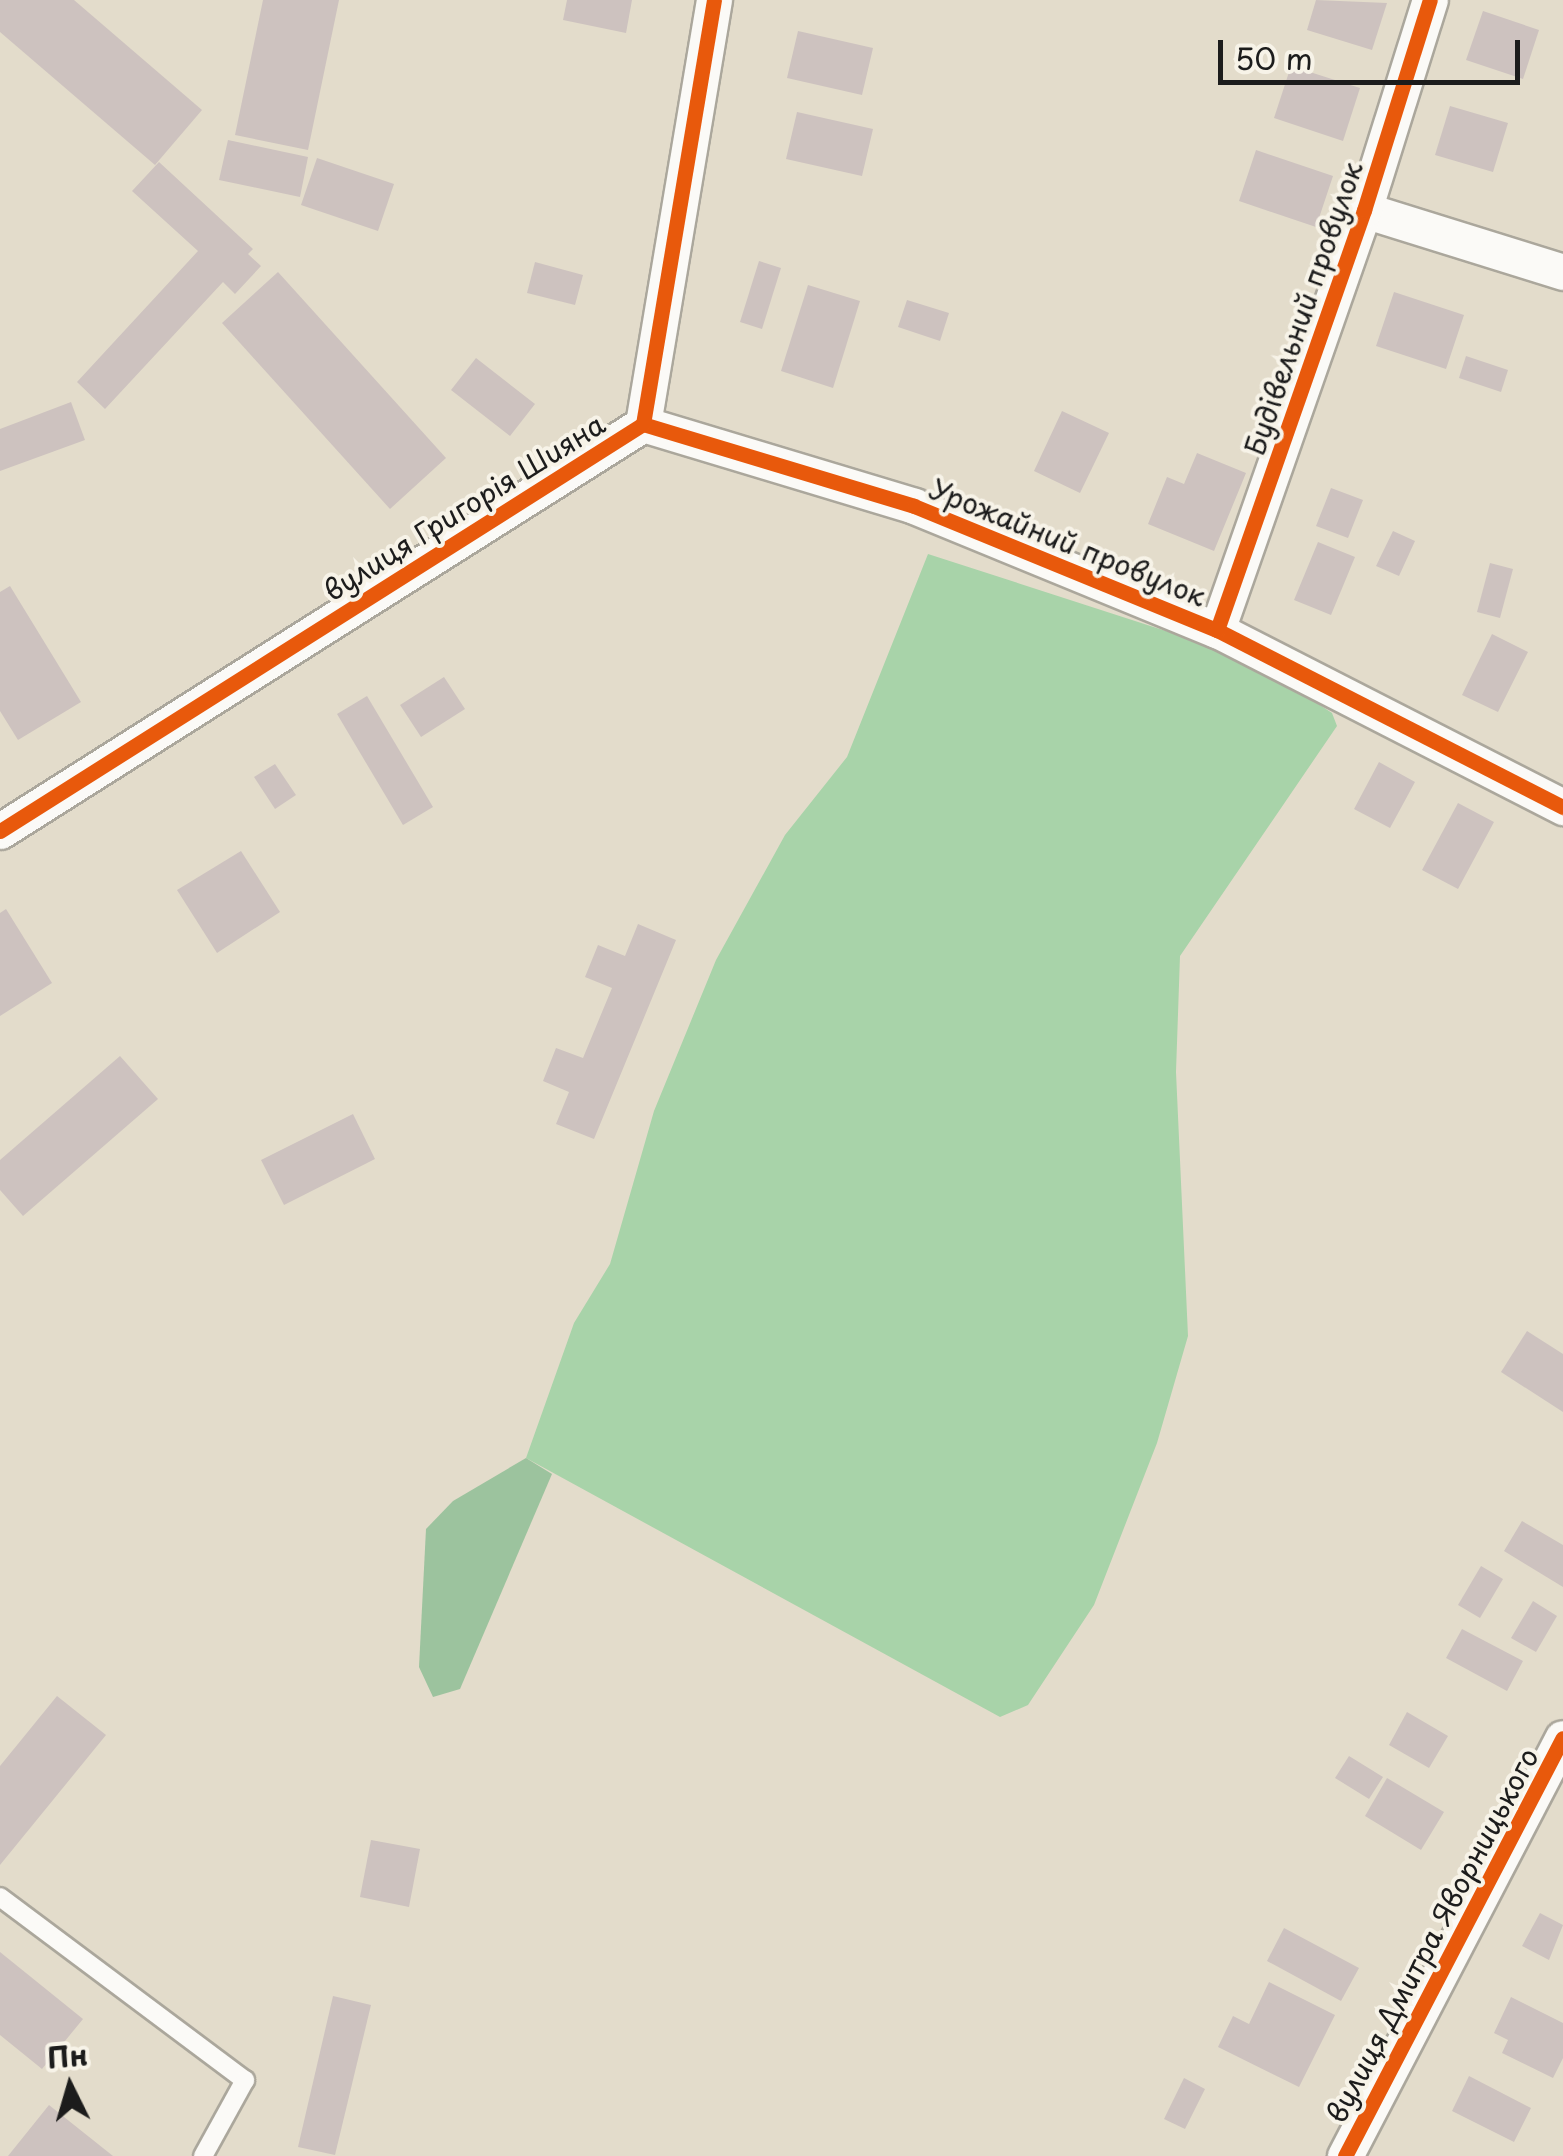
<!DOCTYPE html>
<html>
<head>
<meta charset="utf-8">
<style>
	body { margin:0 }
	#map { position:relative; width:1563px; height:2156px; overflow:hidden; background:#e3dccb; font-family:"Playpen Sans",sans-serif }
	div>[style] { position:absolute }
	.green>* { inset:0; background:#a8d3a9 }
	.forest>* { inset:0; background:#9cc39e }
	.building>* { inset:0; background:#cdc2bf }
	.roads { filter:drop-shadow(2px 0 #aba79c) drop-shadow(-2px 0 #aba79c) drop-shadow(0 2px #aba79c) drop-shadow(0 -2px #aba79c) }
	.service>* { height:18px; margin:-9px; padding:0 9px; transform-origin:9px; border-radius:9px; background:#fbfaf7 }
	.minor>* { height:35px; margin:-17.5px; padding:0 17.5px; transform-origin:17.5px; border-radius:17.5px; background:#fbfaf7 }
	.cycleway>* { height:15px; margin:-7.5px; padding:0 7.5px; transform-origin:7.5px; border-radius:7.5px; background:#e8590c }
	span { translate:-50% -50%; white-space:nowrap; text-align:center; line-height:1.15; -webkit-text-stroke:8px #f7f3e8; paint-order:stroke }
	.street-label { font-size:28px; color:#1c1c1c }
	.north { position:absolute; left:20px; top:2036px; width:100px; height:100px; -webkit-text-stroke:8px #f7f3e8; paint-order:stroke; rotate:355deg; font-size:28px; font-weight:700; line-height:40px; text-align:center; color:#1c1c1c }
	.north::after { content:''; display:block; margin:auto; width:35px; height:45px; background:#1c1c1c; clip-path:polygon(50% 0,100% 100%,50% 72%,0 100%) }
	.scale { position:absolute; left:1218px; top:40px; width:302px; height:45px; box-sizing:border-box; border:5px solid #1c1c1c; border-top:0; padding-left:12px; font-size:30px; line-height:35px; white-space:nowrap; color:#1c1c1c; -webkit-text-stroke:8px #f7f3e8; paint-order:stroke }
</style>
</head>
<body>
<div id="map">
	<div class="green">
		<i style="clip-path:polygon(928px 554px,1200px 642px,1285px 682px,1332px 713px,1337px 726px,1180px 956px,1176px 1072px,1188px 1336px,1157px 1443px,1094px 1605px,1028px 1705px,1000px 1717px,526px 1458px,574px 1323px,610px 1264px,654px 1111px,716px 960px,785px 835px,847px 757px)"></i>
	</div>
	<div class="forest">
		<i style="clip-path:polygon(526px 1458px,552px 1474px,460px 1689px,433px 1697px,419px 1667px,426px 1529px,453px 1501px)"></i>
	</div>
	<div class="building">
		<i style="clip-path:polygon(0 0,74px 0,202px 110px,155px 165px,0 32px)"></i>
		<i style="clip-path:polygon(263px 0,339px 0,308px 150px,235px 135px)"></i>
		<i style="clip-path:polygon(567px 0,632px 0,626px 33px,563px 20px)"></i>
		<i style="clip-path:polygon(1316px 0,1387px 3px,1372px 50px,1307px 30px)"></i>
		<i style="clip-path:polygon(1483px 11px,1539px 30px,1523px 79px,1466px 60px)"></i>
		<i style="clip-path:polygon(798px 31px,873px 48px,862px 95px,787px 78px)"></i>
		<i style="clip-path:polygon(1291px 66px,1360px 88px,1343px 141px,1274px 118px)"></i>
		<i style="clip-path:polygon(1450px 106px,1508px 123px,1493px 172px,1435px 155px)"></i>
		<i style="clip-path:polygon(797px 112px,873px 129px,862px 176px,786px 159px)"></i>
		<i style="clip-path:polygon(228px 140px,308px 157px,300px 197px,219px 180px)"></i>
		<i style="clip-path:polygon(1256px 150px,1333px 176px,1316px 227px,1239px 201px)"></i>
		<i style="clip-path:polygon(317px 158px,394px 184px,378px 231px,301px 205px)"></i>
		<i style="clip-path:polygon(159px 162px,253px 249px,248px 254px,261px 266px,235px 294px,223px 282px,105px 409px,77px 382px,198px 251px,132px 191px)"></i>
		<i style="clip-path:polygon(759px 261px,781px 268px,762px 329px,740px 322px)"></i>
		<i style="clip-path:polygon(535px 262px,583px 275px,575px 305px,527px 293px)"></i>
		<i style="clip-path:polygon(278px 272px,446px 458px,390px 509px,222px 323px)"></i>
		<i style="clip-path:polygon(808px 285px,860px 301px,833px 388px,781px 371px)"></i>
		<i style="clip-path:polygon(1394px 292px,1464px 315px,1446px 369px,1376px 346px)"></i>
		<i style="clip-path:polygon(907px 300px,949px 313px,940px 341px,898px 327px)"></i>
		<i style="clip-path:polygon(1466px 356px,1508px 370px,1501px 392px,1459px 378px)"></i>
		<i style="clip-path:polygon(476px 358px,535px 404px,510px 436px,451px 390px)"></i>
		<i style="clip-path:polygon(71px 402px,85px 440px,0 471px,0 429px)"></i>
		<i style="clip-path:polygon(1062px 411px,1109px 433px,1080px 493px,1034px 471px)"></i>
		<i style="clip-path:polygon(1197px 453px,1246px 473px,1214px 551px,1148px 524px,1167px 477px,1184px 484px)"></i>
		<i style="clip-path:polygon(1331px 488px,1363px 500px,1348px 538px,1316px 526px)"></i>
		<i style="clip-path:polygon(1393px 531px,1415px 541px,1399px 576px,1376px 566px)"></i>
		<i style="clip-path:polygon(1318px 542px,1355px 557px,1331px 615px,1294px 600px)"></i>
		<i style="clip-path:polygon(1490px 563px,1513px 569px,1500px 618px,1477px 612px)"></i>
		<i style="clip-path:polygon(10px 586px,81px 702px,18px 740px,0 711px,0 592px)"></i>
		<i style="clip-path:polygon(1492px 634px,1528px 652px,1498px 712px,1462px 695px)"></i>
		<i style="clip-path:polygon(444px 677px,465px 709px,421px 737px,400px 705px)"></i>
		<i style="clip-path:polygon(367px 696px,433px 807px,403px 825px,337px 714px)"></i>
		<i style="clip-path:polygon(1379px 762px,1415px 782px,1390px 828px,1354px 809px)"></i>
		<i style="clip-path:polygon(275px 764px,296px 795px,275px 809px,254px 777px)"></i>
		<i style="clip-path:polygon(1458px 803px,1494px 822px,1458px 889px,1422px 870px)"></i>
		<i style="clip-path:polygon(241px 851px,280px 912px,217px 953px,177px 890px)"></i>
		<i style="clip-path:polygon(6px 909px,52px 983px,0 1016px,0 913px)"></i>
		<i style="clip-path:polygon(638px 924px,676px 940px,594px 1139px,556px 1124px,569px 1092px,543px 1081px,556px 1048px,583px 1058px,612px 988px,585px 977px,598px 945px,625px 956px)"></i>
		<i style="clip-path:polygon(120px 1056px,158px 1099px,23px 1216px,0 1190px,0 1160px)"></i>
		<i style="clip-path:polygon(353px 1114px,375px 1159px,284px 1205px,261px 1160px)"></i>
		<i style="clip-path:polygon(1527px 1331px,1563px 1354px,1563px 1412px,1501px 1372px)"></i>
		<i style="clip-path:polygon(1522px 1521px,1563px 1545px,1563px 1587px,1504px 1551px)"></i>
		<i style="clip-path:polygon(1481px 1566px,1503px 1579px,1480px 1618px,1458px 1605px)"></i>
		<i style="clip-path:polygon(1533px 1601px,1557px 1616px,1536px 1652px,1511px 1638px)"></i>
		<i style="clip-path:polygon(1462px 1629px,1523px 1661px,1507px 1691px,1446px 1658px)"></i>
		<i style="clip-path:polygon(57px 1696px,106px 1735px,0 1865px,0 1766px)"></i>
		<i style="clip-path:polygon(1407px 1712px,1448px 1736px,1429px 1768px,1389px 1745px)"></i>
		<i style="clip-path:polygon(1349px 1756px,1383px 1777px,1369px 1799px,1335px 1778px)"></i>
		<i style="clip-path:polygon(1387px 1778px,1444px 1812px,1421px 1850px,1365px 1816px)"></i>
		<i style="clip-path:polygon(371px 1840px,420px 1849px,409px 1907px,360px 1897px)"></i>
		<i style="clip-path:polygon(1540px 1913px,1563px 1925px,1549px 1960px,1522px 1946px)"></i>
		<i style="clip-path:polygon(1284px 1928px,1359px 1968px,1341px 2001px,1267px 1961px)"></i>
		<i style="clip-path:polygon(0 1952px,83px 2019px,42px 2069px,0 2035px)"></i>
		<i style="clip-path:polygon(1269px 1982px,1335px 2015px,1299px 2087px,1218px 2047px,1233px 2016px,1249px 2024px)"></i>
		<i style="clip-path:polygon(333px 1996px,371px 2005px,335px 2155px,298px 2147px)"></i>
		<i style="clip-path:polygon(1511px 1997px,1563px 2023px,1563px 2058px,1553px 2078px,1502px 2053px,1508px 2040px,1494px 2033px)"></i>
		<i style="clip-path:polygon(1469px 2076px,1531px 2108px,1514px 2142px,1452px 2111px)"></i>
		<i style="clip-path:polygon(1184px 2078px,1205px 2089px,1185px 2129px,1164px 2119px)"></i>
		<i style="clip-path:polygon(49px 2105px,113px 2156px,8px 2156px)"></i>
	</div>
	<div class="roads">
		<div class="service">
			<i style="left:0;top:1897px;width:306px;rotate:36.8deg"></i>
			<i style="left:245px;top:2080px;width:87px;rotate:118.9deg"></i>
		</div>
		<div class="minor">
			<i style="left:1364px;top:210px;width:208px;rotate:17.3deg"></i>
			<i style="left:643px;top:424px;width:283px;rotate:16.8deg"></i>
			<i style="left:914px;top:506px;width:327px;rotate:22.3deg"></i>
			<i style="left:1217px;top:630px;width:389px;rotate:27.1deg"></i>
			<i style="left:1217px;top:630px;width:445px;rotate:-70.7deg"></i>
			<i style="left:1364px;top:210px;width:220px;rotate:-72.6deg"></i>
			<i style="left:0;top:831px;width:761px;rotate:-32.33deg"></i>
			<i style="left:643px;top:424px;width:430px;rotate:-80.5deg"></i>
			<i style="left:1345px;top:2156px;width:471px;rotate:-62.5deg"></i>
		</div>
	</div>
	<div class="cycleway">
		<i style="left:643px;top:424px;width:283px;rotate:16.8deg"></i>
		<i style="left:914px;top:506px;width:327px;rotate:22.3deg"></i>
		<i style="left:1217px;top:630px;width:389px;rotate:27.1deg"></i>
		<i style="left:1217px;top:630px;width:445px;rotate:-70.7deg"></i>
		<i style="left:1364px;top:210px;width:220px;rotate:-72.6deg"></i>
		<i style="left:0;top:831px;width:761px;rotate:-32.33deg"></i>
		<i style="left:643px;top:424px;width:430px;rotate:-80.5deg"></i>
		<i style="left:1345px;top:2156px;width:471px;rotate:-62.5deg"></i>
	</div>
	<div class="street-label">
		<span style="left:1303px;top:308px;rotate:-71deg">Будівельний провулок</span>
		<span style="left:464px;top:507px;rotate:-32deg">вулиця Григорія Шияна</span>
		<span style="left:1068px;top:542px;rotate:22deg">Урожайний провулок</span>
		<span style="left:1432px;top:1935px;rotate:-62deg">вулиця Дмитра Яворницького</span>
	</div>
	<div class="north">Пн</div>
	<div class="scale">50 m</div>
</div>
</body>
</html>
